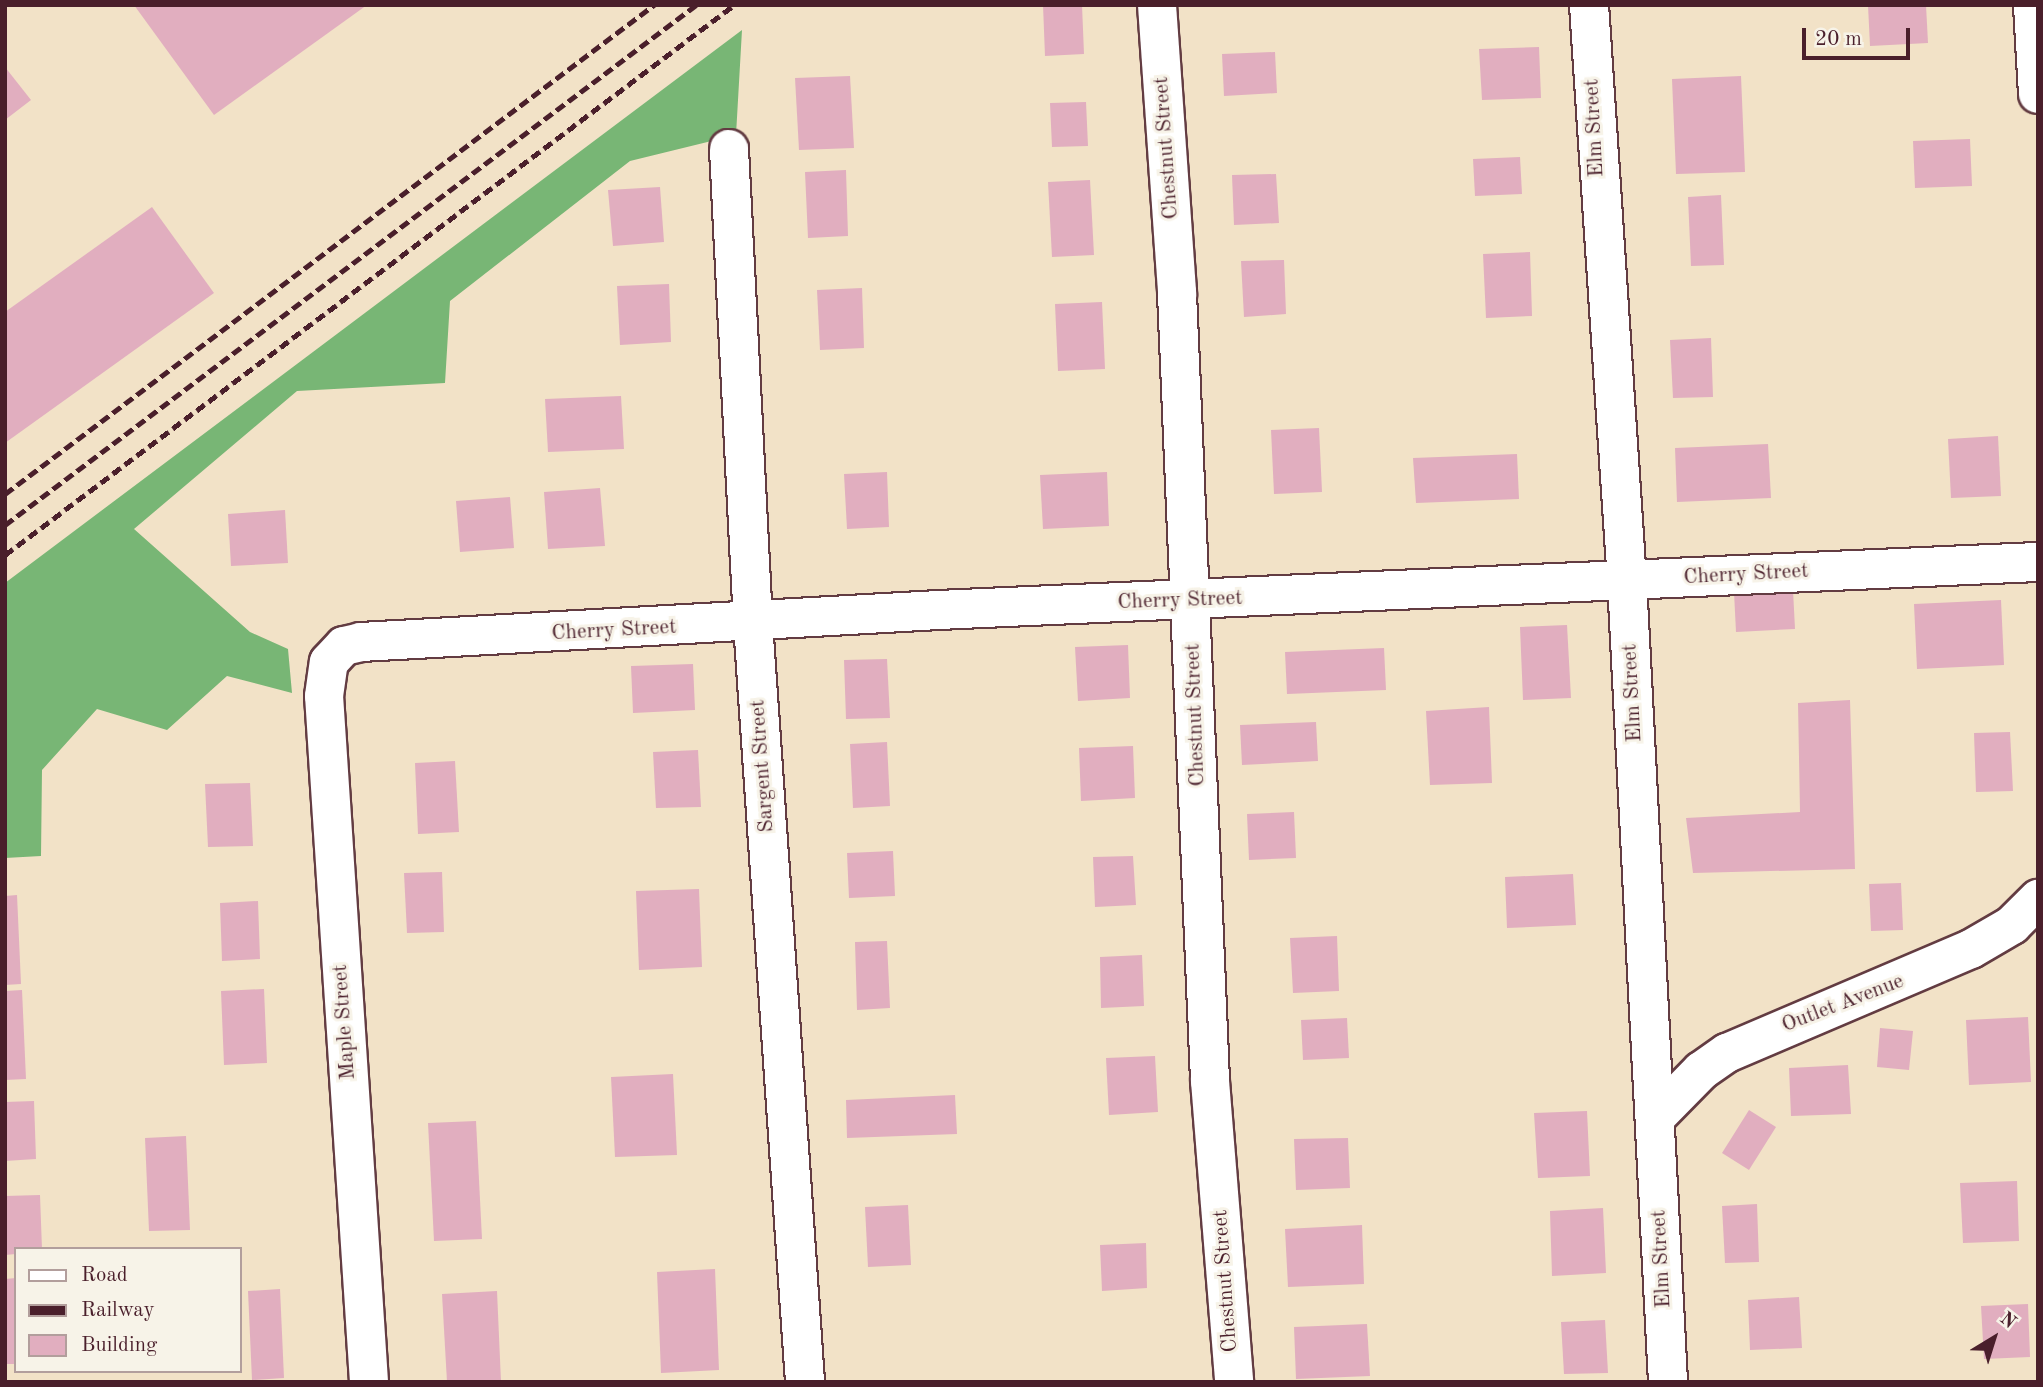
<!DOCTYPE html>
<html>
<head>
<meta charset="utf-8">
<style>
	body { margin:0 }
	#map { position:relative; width:2043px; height:1387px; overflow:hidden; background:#f2e2c7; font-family:"Old Standard TT",serif }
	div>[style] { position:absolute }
	.forest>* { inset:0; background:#78b675 }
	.building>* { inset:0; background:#e1aebf }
	.roads { filter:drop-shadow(2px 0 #633c42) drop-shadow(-2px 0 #633c42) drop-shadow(0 2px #633c42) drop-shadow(0 -2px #633c42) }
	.minor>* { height:38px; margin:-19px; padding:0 19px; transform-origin:19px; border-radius:19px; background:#fff }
	.rail>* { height:5px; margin-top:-2.5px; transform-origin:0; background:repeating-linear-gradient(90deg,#4a1f2b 0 10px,transparent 0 15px) }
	span { translate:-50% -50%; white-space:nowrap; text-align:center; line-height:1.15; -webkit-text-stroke:6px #f7f3e8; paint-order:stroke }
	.street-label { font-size:21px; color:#4a1f2b }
	.frame { position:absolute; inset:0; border:7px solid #4a1f2b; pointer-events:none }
	.legend { position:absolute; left:14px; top:1247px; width:228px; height:126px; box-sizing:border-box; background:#f7f3e8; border:2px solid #b29e9c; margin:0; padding:9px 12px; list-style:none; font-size:21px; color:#4a1f2b }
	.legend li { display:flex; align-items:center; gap:14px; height:35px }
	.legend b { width:35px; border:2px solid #b29e9c }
	.north { position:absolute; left:1959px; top:1303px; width:70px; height:70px; -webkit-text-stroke:5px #f7f3e8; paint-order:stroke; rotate:38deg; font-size:19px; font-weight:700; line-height:28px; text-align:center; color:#4a1f2b }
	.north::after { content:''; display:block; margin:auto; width:24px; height:32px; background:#4a1f2b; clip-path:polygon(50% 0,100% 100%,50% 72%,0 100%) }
	.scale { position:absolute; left:1802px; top:28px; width:108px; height:32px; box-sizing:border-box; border:4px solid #4a1f2b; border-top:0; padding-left:9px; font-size:21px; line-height:24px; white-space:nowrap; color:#4a1f2b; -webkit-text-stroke:5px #f7f3e8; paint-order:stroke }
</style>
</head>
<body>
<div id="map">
	<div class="forest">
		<i style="clip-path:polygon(742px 30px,736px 135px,630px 161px,450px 301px,445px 383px,297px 391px,134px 529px,250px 632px,288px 649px,292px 693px,227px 676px,167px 730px,97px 709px,42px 770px,41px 856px,5px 858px,5px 583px)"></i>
	</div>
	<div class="building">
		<i style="clip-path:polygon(134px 5px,367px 5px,214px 115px)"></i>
		<i style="clip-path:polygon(1043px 5px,1082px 5px,1084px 54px,1045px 56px)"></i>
		<i style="clip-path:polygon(1868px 5px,1926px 5px,1928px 43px,1870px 46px)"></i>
		<i style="clip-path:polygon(1539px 47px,1541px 98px,1482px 100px,1479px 49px)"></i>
		<i style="clip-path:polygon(1275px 52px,1277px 93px,1224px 96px,1222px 54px)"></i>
		<i style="clip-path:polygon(5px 67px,31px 100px,5px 120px)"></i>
		<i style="clip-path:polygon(850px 76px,854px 148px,799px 150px,795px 78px)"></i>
		<i style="clip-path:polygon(1741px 76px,1745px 172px,1676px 174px,1672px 79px)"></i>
		<i style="clip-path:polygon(1086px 102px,1088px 146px,1052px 147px,1050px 103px)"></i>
		<i style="clip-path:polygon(1970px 139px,1972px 186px,1915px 188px,1913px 141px)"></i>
		<i style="clip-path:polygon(1520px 157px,1522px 194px,1475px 196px,1473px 159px)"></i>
		<i style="clip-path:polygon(846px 170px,848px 236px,808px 238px,805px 172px)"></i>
		<i style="clip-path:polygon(1276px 174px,1279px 223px,1234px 225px,1232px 175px)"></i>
		<i style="clip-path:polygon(1090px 180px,1094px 255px,1052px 257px,1048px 182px)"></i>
		<i style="clip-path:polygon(660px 187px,664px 242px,613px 246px,608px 190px)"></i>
		<i style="clip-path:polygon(1721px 195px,1724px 265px,1691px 266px,1688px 197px)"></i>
		<i style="clip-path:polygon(152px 207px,214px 293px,5px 443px,5px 312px)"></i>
		<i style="clip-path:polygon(1530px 252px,1532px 316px,1486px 318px,1483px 254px)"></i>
		<i style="clip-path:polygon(1284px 260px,1286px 314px,1244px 317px,1241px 261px)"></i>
		<i style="clip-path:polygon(669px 284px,671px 342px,620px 345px,617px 286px)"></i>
		<i style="clip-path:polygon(862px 288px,864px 348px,820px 350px,817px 290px)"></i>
		<i style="clip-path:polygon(1102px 302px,1105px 369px,1058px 371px,1055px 304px)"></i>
		<i style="clip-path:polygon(1711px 338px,1713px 397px,1673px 398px,1670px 340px)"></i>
		<i style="clip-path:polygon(621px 396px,624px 449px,548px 452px,545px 399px)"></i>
		<i style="clip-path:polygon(1319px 428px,1322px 492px,1274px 494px,1271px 430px)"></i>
		<i style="clip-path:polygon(1998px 436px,2001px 496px,1951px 498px,1948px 439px)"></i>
		<i style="clip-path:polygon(1768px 444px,1771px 498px,1677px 502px,1675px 448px)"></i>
		<i style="clip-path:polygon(1517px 454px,1519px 499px,1416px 503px,1413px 458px)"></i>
		<i style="clip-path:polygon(887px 472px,889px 527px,847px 529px,844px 474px)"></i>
		<i style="clip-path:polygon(1107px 472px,1109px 526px,1043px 529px,1040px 475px)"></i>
		<i style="clip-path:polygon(600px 488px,605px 546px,548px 549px,544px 492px)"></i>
		<i style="clip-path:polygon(510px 497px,514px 548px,460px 552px,456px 501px)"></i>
		<i style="clip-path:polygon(285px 510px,288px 563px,231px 566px,228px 514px)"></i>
		<i style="clip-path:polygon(1793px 590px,1795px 629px,1736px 632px,1734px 592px)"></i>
		<i style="clip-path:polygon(2001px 600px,2004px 665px,1917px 669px,1914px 604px)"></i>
		<i style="clip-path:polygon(1567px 625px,1571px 698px,1523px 700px,1520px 627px)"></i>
		<i style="clip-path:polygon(1128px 645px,1130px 698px,1078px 701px,1075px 647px)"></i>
		<i style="clip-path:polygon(1384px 648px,1386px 690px,1287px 694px,1285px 652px)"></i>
		<i style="clip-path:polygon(887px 659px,890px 718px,846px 719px,844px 660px)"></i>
		<i style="clip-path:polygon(693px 664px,695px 710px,633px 713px,631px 666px)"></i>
		<i style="clip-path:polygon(1850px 700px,1855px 869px,1693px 873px,1686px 818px,1800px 812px,1798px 703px)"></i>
		<i style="clip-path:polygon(1489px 707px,1492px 783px,1430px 785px,1426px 711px)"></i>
		<i style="clip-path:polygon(1316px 722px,1318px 761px,1242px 765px,1240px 725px)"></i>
		<i style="clip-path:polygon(2010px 732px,2013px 791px,1976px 792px,1974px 733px)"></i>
		<i style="clip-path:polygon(887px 742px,890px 806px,853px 808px,850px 744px)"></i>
		<i style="clip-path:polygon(1133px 746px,1135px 798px,1081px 801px,1079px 748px)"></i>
		<i style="clip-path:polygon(698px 750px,701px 807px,656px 808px,653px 752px)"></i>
		<i style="clip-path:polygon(455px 761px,459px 832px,418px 834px,415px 763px)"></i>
		<i style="clip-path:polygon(250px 783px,253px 846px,208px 847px,205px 784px)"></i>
		<i style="clip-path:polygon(1294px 812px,1296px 858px,1249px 860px,1247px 814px)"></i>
		<i style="clip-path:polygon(893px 851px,895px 896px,849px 898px,847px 853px)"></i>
		<i style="clip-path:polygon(1133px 856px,1136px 905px,1095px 907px,1093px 857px)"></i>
		<i style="clip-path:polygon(442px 872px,444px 932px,407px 933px,404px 873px)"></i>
		<i style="clip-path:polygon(1573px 874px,1576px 925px,1507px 928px,1505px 877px)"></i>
		<i style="clip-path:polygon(1901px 883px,1903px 930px,1871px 931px,1869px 884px)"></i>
		<i style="clip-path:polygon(699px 889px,702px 967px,639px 970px,636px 891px)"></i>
		<i style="clip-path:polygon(17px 895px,21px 984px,5px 985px,5px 896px)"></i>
		<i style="clip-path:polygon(258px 901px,260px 959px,222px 961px,220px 903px)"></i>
		<i style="clip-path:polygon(1337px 936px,1339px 991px,1293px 993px,1290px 938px)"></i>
		<i style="clip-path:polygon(887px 941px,890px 1008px,857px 1010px,855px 942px)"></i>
		<i style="clip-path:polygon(1142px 955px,1144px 1006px,1101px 1008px,1100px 957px)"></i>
		<i style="clip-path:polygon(264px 989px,267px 1063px,224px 1065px,221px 991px)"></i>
		<i style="clip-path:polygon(22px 990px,26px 1079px,5px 1080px,5px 991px)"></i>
		<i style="clip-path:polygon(2028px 1017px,2031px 1082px,1969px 1085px,1966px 1020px)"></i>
		<i style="clip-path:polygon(1347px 1018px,1349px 1058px,1303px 1060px,1301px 1020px)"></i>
		<i style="clip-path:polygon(1880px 1028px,1913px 1031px,1909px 1070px,1877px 1067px)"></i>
		<i style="clip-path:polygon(1155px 1056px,1158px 1112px,1109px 1115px,1106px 1058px)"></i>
		<i style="clip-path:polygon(1848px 1065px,1851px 1114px,1791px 1116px,1789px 1068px)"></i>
		<i style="clip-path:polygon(673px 1074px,677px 1155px,615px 1157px,611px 1077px)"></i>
		<i style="clip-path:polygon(955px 1095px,957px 1134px,847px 1138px,846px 1100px)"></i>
		<i style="clip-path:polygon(34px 1101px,36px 1159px,5px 1161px,5px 1102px)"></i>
		<i style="clip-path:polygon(1749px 1110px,1776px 1127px,1749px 1170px,1722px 1153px)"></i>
		<i style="clip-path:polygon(1587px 1111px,1590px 1176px,1538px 1178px,1534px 1113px)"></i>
		<i style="clip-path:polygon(476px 1121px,482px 1239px,434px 1241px,428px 1123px)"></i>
		<i style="clip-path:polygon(186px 1136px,190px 1230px,149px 1231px,145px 1138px)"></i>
		<i style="clip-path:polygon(1348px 1138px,1350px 1188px,1296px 1190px,1294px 1139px)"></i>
		<i style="clip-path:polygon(2017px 1181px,2019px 1241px,1963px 1243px,1960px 1183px)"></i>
		<i style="clip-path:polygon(40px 1195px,42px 1249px,16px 1249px,16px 1254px,5px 1255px,5px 1196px)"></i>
		<i style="clip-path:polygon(1757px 1204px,1759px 1262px,1725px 1263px,1722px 1206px)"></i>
		<i style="clip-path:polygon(908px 1205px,911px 1265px,868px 1267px,865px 1207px)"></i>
		<i style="clip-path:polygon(1603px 1208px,1606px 1273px,1552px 1276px,1550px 1211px)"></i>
		<i style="clip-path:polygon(1362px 1225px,1364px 1284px,1288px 1287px,1285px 1229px)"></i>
		<i style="clip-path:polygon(1146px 1243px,1147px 1288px,1102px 1291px,1100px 1245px)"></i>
		<i style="clip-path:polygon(715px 1269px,719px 1370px,661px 1373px,657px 1272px)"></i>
		<i style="clip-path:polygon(16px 1278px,16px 1364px,5px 1364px,5px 1279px)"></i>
		<i style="clip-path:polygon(280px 1289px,284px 1378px,252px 1380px,248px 1291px)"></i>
		<i style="clip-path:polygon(497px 1291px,501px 1382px,447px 1382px,442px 1294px)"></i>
		<i style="clip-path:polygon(1799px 1297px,1802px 1348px,1750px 1350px,1748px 1300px)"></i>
		<i style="clip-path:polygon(2028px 1304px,2030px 1357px,1984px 1359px,1981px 1306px)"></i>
		<i style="clip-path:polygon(1605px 1320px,1608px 1373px,1564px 1374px,1561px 1322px)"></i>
		<i style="clip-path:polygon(1367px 1324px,1370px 1376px,1296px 1379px,1294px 1327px)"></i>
	</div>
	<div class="roads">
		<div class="minor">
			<i style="left:1157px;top:5px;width:289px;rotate:86deg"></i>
			<i style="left:1177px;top:293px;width:789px;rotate:87.6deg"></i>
			<i style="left:1210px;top:1081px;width:302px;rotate:85.4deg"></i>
			<i style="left:1589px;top:5px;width:577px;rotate:86.23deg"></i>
			<i style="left:1627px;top:581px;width:802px;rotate:87.07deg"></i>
			<i style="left:2033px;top:5px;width:89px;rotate:86.8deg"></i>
			<i style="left:729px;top:149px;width:475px;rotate:87.1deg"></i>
			<i style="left:753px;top:623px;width:761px;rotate:86.08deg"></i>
			<i style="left:1655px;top:1118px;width:66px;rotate:-45.6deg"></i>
			<i style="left:1701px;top:1071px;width:32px;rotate:-35deg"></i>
			<i style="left:1727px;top:1053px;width:265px;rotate:-23.1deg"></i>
			<i style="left:1971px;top:949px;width:48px;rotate:-30.3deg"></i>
			<i style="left:2012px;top:925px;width:37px;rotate:-45deg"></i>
			<i style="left:369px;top:1382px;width:687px;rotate:-93.75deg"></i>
			<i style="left:324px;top:696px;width:34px;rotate:-82deg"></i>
			<i style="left:329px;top:662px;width:22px;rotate:-47deg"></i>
			<i style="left:344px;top:646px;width:17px;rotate:-13deg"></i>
			<i style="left:361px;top:642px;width:578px;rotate:-3.17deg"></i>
			<i style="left:938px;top:610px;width:1101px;rotate:-2.5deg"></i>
		</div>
	</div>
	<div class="rail">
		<i style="left:5px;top:494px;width:813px;rotate:-37deg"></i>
		<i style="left:5px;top:525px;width:865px;rotate:-36.96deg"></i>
		<i style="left:5px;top:555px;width:913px;rotate:-37.03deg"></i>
	</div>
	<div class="street-label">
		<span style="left:1595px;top:128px;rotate:-93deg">Elm Street</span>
		<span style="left:1167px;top:148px;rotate:-94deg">Chestnut Street</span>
		<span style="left:1746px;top:575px;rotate:-3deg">Cherry Street</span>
		<span style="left:1180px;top:601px;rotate:-2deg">Cherry Street</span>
		<span style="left:614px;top:631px;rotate:-3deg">Cherry Street</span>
		<span style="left:1633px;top:693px;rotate:-93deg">Elm Street</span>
		<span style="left:1196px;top:715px;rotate:-92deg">Chestnut Street</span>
		<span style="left:763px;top:766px;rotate:-94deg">Sargent Street</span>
		<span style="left:1843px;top:1004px;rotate:-21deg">Outlet Avenue</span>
		<span style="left:345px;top:1022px;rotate:-94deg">Maple Street</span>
		<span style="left:1662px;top:1259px;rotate:-93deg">Elm Street</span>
		<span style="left:1226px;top:1281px;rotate:-94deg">Chestnut Street</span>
	</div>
	<div class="frame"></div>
	<ul class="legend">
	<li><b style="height:9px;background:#fff"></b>Road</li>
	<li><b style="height:9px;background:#4a1f2b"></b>Railway</li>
	<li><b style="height:19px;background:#e1aebf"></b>Building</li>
	</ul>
	<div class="north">N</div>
	<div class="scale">20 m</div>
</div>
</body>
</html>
